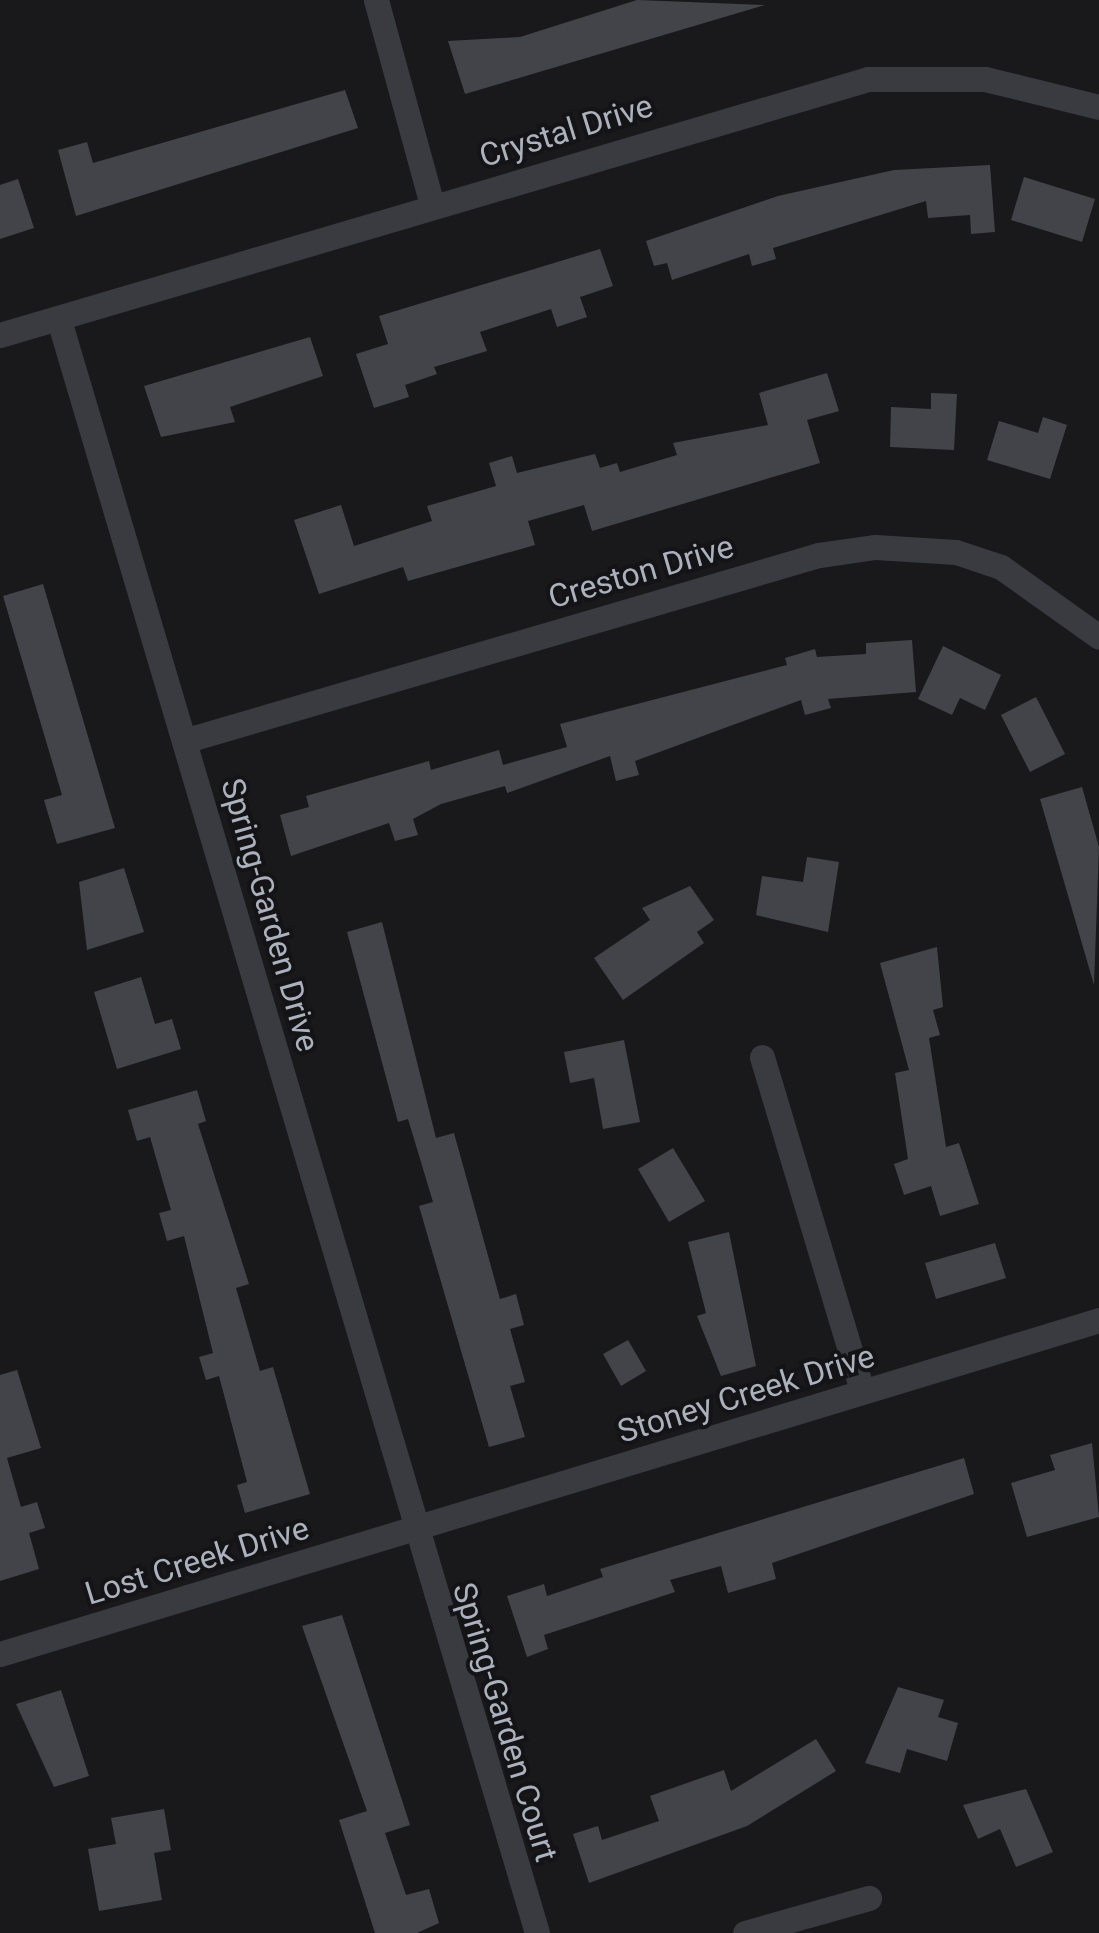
<!DOCTYPE html>
<html>
<head>
<meta charset="utf-8">
<style>
	body { margin:0 }
	#map { position:relative; width:1099px; height:1933px; overflow:hidden; background:#19191c; font-family:Roboto,sans-serif }
	div>[style] { position:absolute }
	.building>* { inset:0; background:#434449 }
	.minor>* { height:25px; margin:-12.5px; padding:0 12.5px; transform-origin:12.5px; border-radius:12.5px; background:#3a3b41 }
	span { translate:-50% -50%; white-space:nowrap; text-align:center; line-height:1.15; -webkit-text-stroke:8px #141417; paint-order:stroke }
	.street-label { font-size:32px; color:#abb1bd }
</style>
</head>
<body>
<div id="map">
	<div class="building">
		<i style="clip-path:polygon(637px 0,765px 5px,465px 94px,448px 41px,520px 37px)"></i>
		<i style="clip-path:polygon(345px 90px,358px 128px,76px 216px,58px 150px,87px 142px,93px 163px)"></i>
		<i style="clip-path:polygon(990px 165px,995px 232px,971px 234px,970px 215px,928px 218px,926px 201px,773px 248px,776px 259px,752px 266px,749px 254px,672px 280px,667px 263px,654px 266px,646px 241px,778px 196px,894px 170px)"></i>
		<i style="clip-path:polygon(1024px 177px,1095px 199px,1082px 242px,1011px 220px)"></i>
		<i style="clip-path:polygon(18px 179px,34px 228px,0 239px,0 185px)"></i>
		<i style="clip-path:polygon(600px 249px,613px 286px,580px 297px,587px 317px,557px 327px,551px 309px,480px 332px,487px 351px,434px 367px,437px 374px,405px 385px,409px 397px,374px 408px,356px 354px,388px 344px,379px 316px)"></i>
		<i style="clip-path:polygon(310px 337px,323px 376px,230px 407px,235px 422px,161px 437px,144px 386px)"></i>
		<i style="clip-path:polygon(827px 373px,839px 411px,807px 420px,820px 463px,592px 531px,584px 505px,528px 521px,535px 545px,408px 581px,403px 567px,319px 594px,294px 520px,341px 505px,354px 546px,432px 521px,427px 506px,496px 486px,489px 463px,512px 456px,517px 473px,595px 454px,600px 468px,617px 463px,620px 472px,677px 455px,673px 443px,768px 425px,759px 393px)"></i>
		<i style="clip-path:polygon(931px 393px,957px 394px,954px 450px,890px 447px,891px 407px,931px 409px)"></i>
		<i style="clip-path:polygon(1043px 417px,1067px 425px,1050px 479px,987px 460px,999px 421px,1038px 433px)"></i>
		<i style="clip-path:polygon(43px 584px,115px 828px,57px 844px,44px 800px,62px 795px,3px 596px)"></i>
		<i style="clip-path:polygon(912px 640px,916px 692px,828px 699px,831px 708px,805px 715px,801px 700px,635px 761px,639px 775px,616px 781px,610px 756px,507px 793px,505px 786px,441px 804px,413px 819px,418px 835px,395px 841px,389px 823px,291px 856px,280px 815px,309px 807px,306px 796px,429px 761px,431px 770px,499px 750px,503px 765px,567px 747px,560px 724px,787px 665px,785px 658px,815px 649px,817px 657px,866px 654px,866px 643px)"></i>
		<i style="clip-path:polygon(943px 646px,1001px 675px,985px 710px,960px 698px,952px 715px,918px 699px)"></i>
		<i style="clip-path:polygon(1036px 697px,1065px 754px,1030px 772px,1001px 715px)"></i>
		<i style="clip-path:polygon(1082px 787px,1099px 847px,1094px 985px,1040px 799px)"></i>
		<i style="clip-path:polygon(807px 857px,839px 862px,828px 932px,756px 915px,762px 876px,803px 882px)"></i>
		<i style="clip-path:polygon(124px 868px,144px 932px,87px 950px,79px 882px)"></i>
		<i style="clip-path:polygon(690px 886px,714px 920px,697px 932px,704px 943px,623px 1000px,594px 958px,650px 920px,642px 908px)"></i>
		<i style="clip-path:polygon(382px 922px,436px 1138px,454px 1133px,500px 1299px,516px 1294px,524px 1325px,510px 1329px,525px 1382px,510px 1386px,525px 1437px,489px 1447px,419px 1206px,433px 1202px,408px 1119px,398px 1122px,347px 932px)"></i>
		<i style="clip-path:polygon(937px 947px,943px 1007px,933px 1010px,940px 1035px,929px 1038px,946px 1147px,959px 1143px,979px 1204px,940px 1216px,931px 1186px,904px 1195px,894px 1164px,908px 1159px,895px 1073px,909px 1070px,880px 963px)"></i>
		<i style="clip-path:polygon(141px 977px,155px 1024px,172px 1019px,181px 1049px,117px 1069px,94px 992px)"></i>
		<i style="clip-path:polygon(624px 1040px,640px 1122px,603px 1129px,594px 1078px,570px 1083px,564px 1052px)"></i>
		<i style="clip-path:polygon(197px 1090px,206px 1121px,198px 1124px,249px 1284px,236px 1288px,260px 1371px,273px 1367px,310px 1494px,245px 1513px,237px 1485px,247px 1482px,219px 1376px,206px 1380px,199px 1357px,213px 1353px,184px 1236px,167px 1241px,159px 1213px,171px 1210px,150px 1137px,137px 1141px,128px 1110px)"></i>
		<i style="clip-path:polygon(673px 1148px,705px 1201px,669px 1222px,638px 1169px)"></i>
		<i style="clip-path:polygon(729px 1232px,756px 1366px,721px 1376px,697px 1316px,706px 1313px,688px 1242px)"></i>
		<i style="clip-path:polygon(995px 1243px,1006px 1278px,936px 1299px,925px 1263px)"></i>
		<i style="clip-path:polygon(628px 1340px,646px 1371px,621px 1386px,603px 1354px)"></i>
		<i style="clip-path:polygon(17px 1370px,41px 1448px,7px 1458px,21px 1507px,37px 1502px,45px 1528px,29px 1533px,39px 1569px,0 1581px,0 1375px)"></i>
		<i style="clip-path:polygon(1092px 1443px,1099px 1517px,1027px 1537px,1011px 1483px,1055px 1470px,1050px 1455px)"></i>
		<i style="clip-path:polygon(964px 1458px,974px 1494px,772px 1563px,776px 1579px,728px 1593px,721px 1566px,670px 1580px,675px 1592px,544px 1635px,548px 1649px,527px 1657px,507px 1596px,544px 1584px,547px 1596px,603px 1577px,600px 1569px)"></i>
		<i style="clip-path:polygon(342px 1615px,410px 1825px,385px 1833px,406px 1895px,429px 1889px,439px 1923px,417px 1933px,375px 1933px,339px 1820px,367px 1811px,302px 1626px)"></i>
		<i style="clip-path:polygon(898px 1687px,944px 1700px,938px 1717px,958px 1723px,947px 1761px,907px 1749px,900px 1773px,865px 1763px)"></i>
		<i style="clip-path:polygon(61px 1690px,89px 1776px,54px 1787px,16px 1704px)"></i>
		<i style="clip-path:polygon(816px 1739px,836px 1771px,747px 1826px,589px 1883px,573px 1834px,598px 1826px,602px 1840px,659px 1821px,650px 1796px,724px 1770px,731px 1791px)"></i>
		<i style="clip-path:polygon(1026px 1789px,1053px 1852px,1016px 1867px,1000px 1829px,978px 1839px,963px 1805px)"></i>
		<i style="clip-path:polygon(164px 1809px,171px 1850px,154px 1853px,162px 1900px,99px 1911px,88px 1849px,116px 1844px,111px 1818px)"></i>
	</div>
	<div class="minor">
		<i style="left:376px;top:0;width:213px;rotate:74.7deg"></i>
		<i style="left:59px;top:320px;width:1682px;rotate:73.49deg"></i>
		<i style="left:0;top:335px;width:905px;rotate:-16.43deg"></i>
		<i style="left:868px;top:79px;width:117px"></i>
		<i style="left:985px;top:79px;width:117px;rotate:13.8deg"></i>
		<i style="left:187px;top:740px;width:659px;rotate:-16.32deg"></i>
		<i style="left:819px;top:555px;width:57px;rotate:-8.1deg"></i>
		<i style="left:875px;top:547px;width:81px;rotate:3.5deg"></i>
		<i style="left:956px;top:552px;width:47px;rotate:18.4deg"></i>
		<i style="left:1001px;top:567px;width:120px;rotate:35.5deg"></i>
		<i style="left:762px;top:1057px;width:349px;rotate:73.3deg"></i>
		<i style="left:0;top:1654px;width:1149px;rotate:-16.9deg"></i>
		<i style="left:745px;top:1933px;width:129px;rotate:-15.8deg"></i>
	</div>
	<div class="street-label">
		<span style="left:566px;top:131px;rotate:-17deg">Crystal Drive</span>
		<span style="left:641px;top:572px;rotate:-16deg">Creston Drive</span>
		<span style="left:270px;top:915px;rotate:74deg">Spring-Garden Drive</span>
		<span style="left:746px;top:1394px;rotate:-17deg">Stoney Creek Drive</span>
		<span style="left:197px;top:1561px;rotate:-17deg">Lost Creek Drive</span>
		<span style="left:505px;top:1722px;rotate:73deg">Spring-Garden Court</span>
	</div>
</div>
</body>
</html>
